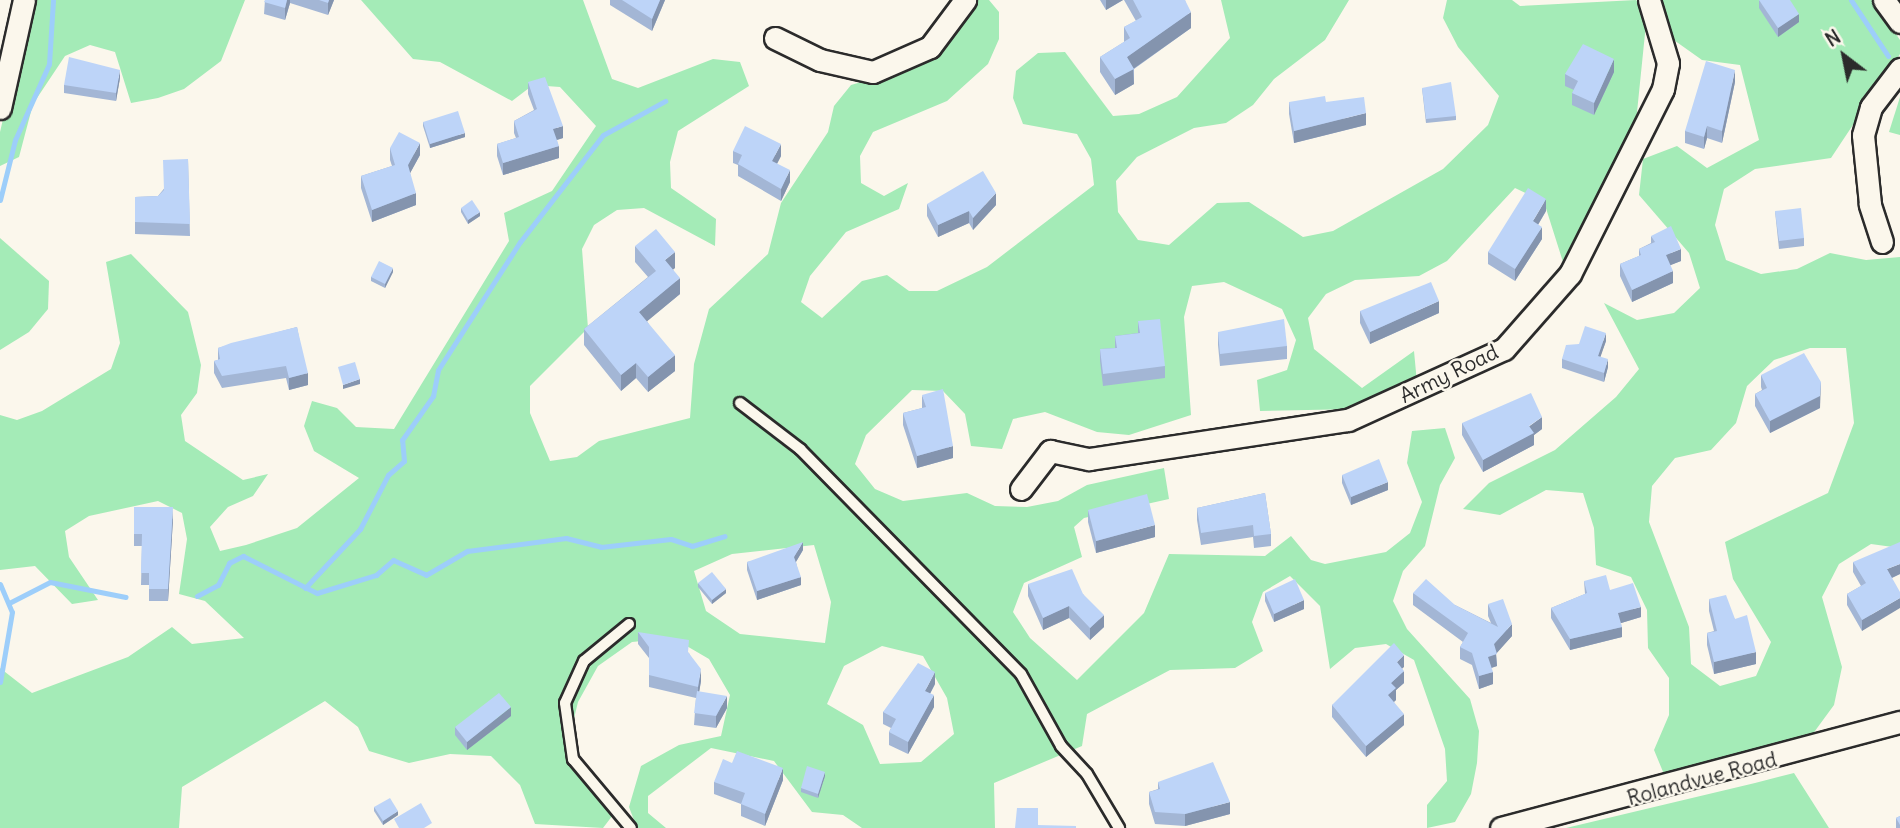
<!DOCTYPE html>
<html>
<head>
<meta charset="utf-8">
<style>
	body { margin:0 }
	#map { position:relative; width:1900px; height:828px; overflow:hidden; background:#fbf7ec; font-family:Delius,sans-serif }
	div>[style] { position:absolute }
	.green>* { inset:0; background:#a4ebb7 }
	.stream>* { height:5px; margin:-2.5px; padding:0 2.5px; transform-origin:2.5px; border-radius:2.5px; background:#9dcefa }
	.roads { filter:drop-shadow(2px 0 #2b2b2b) drop-shadow(-2px 0 #2b2b2b) drop-shadow(0 2px #2b2b2b) drop-shadow(0 -2px #2b2b2b) }
	.lane>* { height:10px; margin:-5px; padding:0 5px; transform-origin:5px; border-radius:5px; background:#fbf7ec }
	.street>* { height:21px; margin:-10.5px; padding:0 10.5px; transform-origin:10.5px; border-radius:10.5px; background:#fbf7ec }
	.wall>* { inset:0; background:#a3b6d5 }
	.shaded-wall>* { inset:0; background:#8494ae }
	.building>* { inset:0; background:#bdd4f8 }
	span { translate:-50% -50%; white-space:nowrap; text-align:center; line-height:1.15; -webkit-text-stroke:5px #fbf7ec; paint-order:stroke }
	.street-label { font-size:21px; color:#2b2b2b }
	.north { position:absolute; left:1809px; top:21px; width:70px; height:70px; -webkit-text-stroke:5px #fbf7ec; paint-order:stroke; rotate:328deg; font-size:19px; font-weight:700; line-height:28px; text-align:center; color:#2b2b2b }
	.north::after { content:''; display:block; margin:auto; width:24px; height:32px; background:#2b2b2b; clip-path:polygon(50% 0,100% 100%,50% 72%,0 100%) }
</style>
</head>
<body>
<div id="map">
	<div class="green">
		<i style="clip-path:polygon(31px 0,245px 0,221px 61px,184px 89px,158px 98px,131px 103px,115px 52px,90px 45px,65px 56px,33px 104px,19px 157px,0 166px,0 132px)"></i>
		<i style="clip-path:polygon(evenodd,361px 0,583px 0,612px 79px,638px 88px,713px 59px,740px 62px,749px 86px,678px 131px,670px 162px,671px 188px,716px 219px,715px 246px,644px 208px,617px 210px,594px 225px,582px 249px,588px 328px,530px 386px,530px 413px,550px 461px,577px 457px,599px 441px,690px 418px,694px 364px,709px 309px,768px 254px,781px 203px,828px 132px,834px 106px,851px 85px,909px 68px,932px 53px,977px 0,989px 0,999px 12px,999px 39px,988px 64px,947px 101px,873px 132px,860px 156px,861px 183px,884px 196px,908px 183px,899px 209px,846px 232px,810px 276px,801px 302px,822px 318px,862px 281px,887px 275px,909px 291px,937px 291px,987px 267px,1094px 185px,1091px 159px,1077px 134px,1023px 124px,1013px 98px,1016px 71px,1038px 53px,1065px 52px,1113px 116px,1139px 114px,1177px 97px,1230px 38px,1221px 0,1349px 0,1325px 40px,1274px 79px,1253px 105px,1226px 123px,1194px 128px,1137px 157px,1116px 181px,1118px 212px,1138px 240px,1169px 245px,1217px 203px,1249px 202px,1303px 237px,1333px 231px,1443px 169px,1488px 125px,1499px 96px,1458px 47px,1443px 18px,1447px 0,1512px 0,1520px 6px,1636px 0,1647px 14px,1636px 122px,1563px 262px,1544px 202px,1515px 188px,1447px 261px,1419px 276px,1355px 280px,1326px 294px,1308px 318px,1314px 349px,1362px 388px,1414px 351px,1417px 383px,1357px 409px,1260px 411px,1257px 380px,1287px 370px,1296px 340px,1282px 309px,1224px 282px,1192px 286px,1184px 317px,1191px 415px,1129px 435px,1097px 432px,1045px 412px,1013px 419px,1002px 449px,971px 446px,965px 414px,943px 391px,912px 390px,866px 435px,855px 464px,875px 489px,903px 501px,967px 493px,995px 506px,1027px 507px,1058px 501px,1087px 485px,1164px 468px,1169px 499px,1084px 518px,1074px 527px,1082px 557px,1024px 583px,1013px 612px,1030px 638px,1077px 680px,1144px 613px,1169px 554px,1265px 556px,1291px 536px,1311px 560px,1325px 564px,1386px 552px,1410px 533px,1422px 502px,1407px 463px,1412px 431px,1445px 428px,1455px 458px,1440px 485px,1425px 546px,1403px 571px,1393px 601px,1407px 629px,1470px 699px,1479px 731px,1477px 763px,1471px 794px,1455px 822px,1427px 828px,1427px 805px,1447px 781px,1445px 749px,1414px 660px,1386px 644px,1355px 648px,1330px 669px,1320px 606px,1290px 576px,1263px 592px,1252px 622px,1263px 651px,1235px 668px,1170px 670px,1087px 714px,1082px 746px,994px 783px,995px 828px,862px 828px,843px 815px,812px 812px,774px 761px,711px 748px,648px 796px,648px 813px,666px 828px,637px 828px,629px 807px,641px 766px,679px 745px,721px 736px,730px 695px,709px 659px,673px 638px,632px 642px,598px 666px,578px 702px,568px 743px,588px 778px,619px 807px,603px 828px,535px 824px,520px 785px,491px 756px,450px 754px,409px 763px,369px 751px,358px 727px,325px 701px,182px 787px,179px 828px,0 828px,0 668px,32px 693px,128px 657px,172px 627px,192px 644px,244px 638px,205px 601px,179px 594px,187px 539px,182px 513px,158px 501px,89px 516px,65px 531px,69px 557px,98px 600px,72px 604px,35px 566px,0 570px,0 415px,17px 420px,42px 411px,111px 369px,120px 343px,106px 262px,131px 254px,188px 312px,201px 365px,197px 393px,181px 415px,185px 441px,243px 480px,268px 474px,253px 496px,228px 507px,210px 527px,220px 551px,246px 545px,297px 528px,359px 478px,314px 451px,304px 426px,312px 401px,337px 408px,356px 427px,394px 429px,509px 241px,504px 213px,552px 191px,596px 126px,560px 87px,533px 85px,512px 101px,440px 62px,413px 59px,361px 0,814px 545px,831px 602px,825px 643px,740px 634px,706px 611px,694px 571px,732px 554px,814px 545px,361px 0,882px 646px,923px 656px,947px 698px,954px 734px,921px 762px,880px 764px,863px 725px,827px 704px,844px 666px,882px 646px)"></i>
		<i style="clip-path:polygon(evenodd,1659px 0,1873px 0,1900px 40px,1900px 54px,1831px 158px,1755px 169px,1724px 189px,1715px 225px,1726px 260px,1761px 274px,1797px 269px,1830px 253px,1866px 260px,1900px 257px,1900px 548px,1871px 544px,1839px 564px,1822px 597px,1842px 667px,1834px 705px,1812px 735px,1666px 779px,1654px 750px,1669px 715px,1669px 678px,1648px 648px,1647px 610px,1631px 577px,1596px 565px,1594px 528px,1583px 493px,1546px 490px,1500px 515px,1463px 509px,1489px 483px,1555px 450px,1616px 397px,1639px 369px,1604px 303px,1637px 320px,1674px 313px,1700px 288px,1689px 253px,1639px 195px,1643px 159px,1677px 146px,1707px 168px,1759px 140px,1740px 65px,1702px 60px,1671px 38px,1659px 0,1810px 348px,1846px 348px,1854px 423px,1828px 493px,1725px 542px,1733px 579px,1771px 642px,1756px 676px,1720px 686px,1691px 664px,1689px 627px,1649px 522px,1652px 486px,1675px 458px,1711px 450px,1736px 423px,1747px 386px,1774px 360px,1810px 348px)"></i>
		<i style="clip-path:polygon(1900px 97px,1900px 135px,1889px 132px)"></i>
		<i style="clip-path:polygon(0 238px,49px 281px,48px 309px,29px 332px,0 350px)"></i>
		<i style="clip-path:polygon(1794px 773px,1829px 828px,1566px 828px,1755px 783px)"></i>
	</div>
	<div class="stream">
		<i style="left:1851px;top:0;width:67px;rotate:56.5deg"></i>
		<i style="left:0;top:200px;width:62px;rotate:-76deg"></i>
		<i style="left:15px;top:140px;width:83px;rotate:-65.9deg"></i>
		<i style="left:49px;top:64px;width:64px;rotate:-86.4deg"></i>
		<i style="left:0;top:584px;width:30px;rotate:67deg"></i>
		<i style="left:12px;top:612px;width:71px;rotate:99.7deg"></i>
		<i style="left:305px;top:588px;width:81px;rotate:-47deg"></i>
		<i style="left:360px;top:529px;width:61px;rotate:-62.6deg"></i>
		<i style="left:388px;top:475px;width:21px;rotate:-41deg"></i>
		<i style="left:404px;top:461px;width:21px;rotate:-95deg"></i>
		<i style="left:402px;top:440px;width:54px;rotate:-54.8deg"></i>
		<i style="left:433px;top:396px;width:26px;rotate:-79deg"></i>
		<i style="left:438px;top:370px;width:152px;rotate:-57.4deg"></i>
		<i style="left:520px;top:242px;width:135px;rotate:-52.2deg"></i>
		<i style="left:603px;top:135px;width:71px;rotate:-28.7deg"></i>
		<i style="left:197px;top:596px;width:24px;rotate:-28deg"></i>
		<i style="left:218px;top:585px;width:25px;rotate:-63deg"></i>
		<i style="left:229px;top:563px;width:16px;rotate:-27deg"></i>
		<i style="left:243px;top:556px;width:83px;rotate:26.6deg"></i>
		<i style="left:317px;top:593px;width:62px;rotate:-17deg"></i>
		<i style="left:376px;top:575px;width:23px;rotate:-41deg"></i>
		<i style="left:393px;top:560px;width:36px;rotate:24deg"></i>
		<i style="left:426px;top:575px;width:48px;rotate:-30.3deg"></i>
		<i style="left:467px;top:551px;width:100px;rotate:-7.5deg"></i>
		<i style="left:566px;top:538px;width:36px;rotate:14deg"></i>
		<i style="left:601px;top:547px;width:70px;rotate:-6.5deg"></i>
		<i style="left:671px;top:539px;width:22px;rotate:18deg"></i>
		<i style="left:692px;top:546px;width:34px;rotate:-17deg"></i>
		<i style="left:9px;top:603px;width:46px;rotate:-27.1deg"></i>
		<i style="left:50px;top:582px;width:77px;rotate:11.2deg"></i>
	</div>
	<div class="roads">
		<div class="lane">
			<i style="left:740px;top:403px;width:76px;rotate:37.5deg"></i>
			<i style="left:800px;top:449px;width:315px;rotate:45.5deg"></i>
			<i style="left:1021px;top:674px;width:82px;rotate:60.9deg"></i>
			<i style="left:1061px;top:746px;width:38px;rotate:47deg"></i>
			<i style="left:1087px;top:774px;width:63px;rotate:59.3deg"></i>
			<i style="left:629px;top:624px;width:58px;rotate:140.6deg"></i>
			<i style="left:584px;top:661px;width:46px;rotate:114.3deg"></i>
			<i style="left:565px;top:703px;width:57px;rotate:81.9deg"></i>
			<i style="left:573px;top:759px;width:90px;rotate:50deg"></i>
		</div>
		<div class="street">
			<i style="left:1884px;top:0;width:27px;rotate:54deg"></i>
			<i style="left:775px;top:38px;width:50px;rotate:26.1deg"></i>
			<i style="left:820px;top:60px;width:54px;rotate:12.8deg"></i>
			<i style="left:873px;top:72px;width:62px;rotate:-23.7deg"></i>
			<i style="left:930px;top:47px;width:59px;rotate:-53.3deg"></i>
			<i style="left:0;top:108px;width:111px;rotate:-77.5deg"></i>
			<i style="left:1882px;top:242px;width:40px;rotate:-108deg"></i>
			<i style="left:1870px;top:204px;width:69px;rotate:-95.8deg"></i>
			<i style="left:1863px;top:135px;width:29px;rotate:-74deg"></i>
			<i style="left:1871px;top:107px;width:48px;rotate:-52.7deg"></i>
			<i style="left:1021px;top:489px;width:48px;rotate:-52.7deg"></i>
			<i style="left:1050px;top:451px;width:40px;rotate:12deg"></i>
			<i style="left:1089px;top:459px;width:262px;rotate:-8.6deg"></i>
			<i style="left:1348px;top:420px;width:171px;rotate:-24.5deg"></i>
			<i style="left:1504px;top:349px;width:100px;rotate:-48.7deg"></i>
			<i style="left:1570px;top:274px;width:207px;rotate:-63.3deg"></i>
			<i style="left:1663px;top:89px;width:26px;rotate:-79deg"></i>
			<i style="left:1668px;top:63px;width:66px;rotate:-106.8deg"></i>
			<i style="left:1501px;top:828px;width:413px;rotate:-14.9deg"></i>
		</div>
	</div>
	<div class="wall">
		<i style="clip-path:polygon(265px 0,334px 0,328px 15px,290px 3px,285px 20px,264px 14px)"></i>
		<i style="clip-path:polygon(610px 0,665px 0,652px 31px,610px 5px)"></i>
		<i style="clip-path:polygon(1100px 0,1123px 0,1106px 10px)"></i>
		<i style="clip-path:polygon(1124px 0,1185px 0,1191px 28px,1134px 69px,1134px 84px,1115px 95px,1100px 72px,1100px 57px,1124px 42px,1124px 27px,1136px 21px)"></i>
		<i style="clip-path:polygon(1759px 0,1799px 22px,1778px 37px,1759px 8px)"></i>
		<i style="clip-path:polygon(1614px 72px,1594px 115px,1572px 105px,1572px 93px,1574px 90px,1565px 86px,1565px 74px)"></i>
		<i style="clip-path:polygon(120px 78px,116px 101px,64px 93px,64px 85px)"></i>
		<i style="clip-path:polygon(528px 82px,563px 138px,557px 140px,559px 158px,503px 175px,497px 156px,497px 144px,516px 138px,514px 133px,514px 121px,534px 110px,528px 94px)"></i>
		<i style="clip-path:polygon(1735px 82px,1722px 143px,1707px 138px,1704px 149px,1685px 143px,1685px 131px)"></i>
		<i style="clip-path:polygon(1422px 88px,1456px 116px,1456px 120px,1426px 123px)"></i>
		<i style="clip-path:polygon(1289px 102px,1366px 125px,1294px 143px,1289px 114px)"></i>
		<i style="clip-path:polygon(423px 122px,465px 137px,430px 148px,423px 126px)"></i>
		<i style="clip-path:polygon(390px 148px,420px 155px,410px 173px,416px 205px,372px 222px,361px 188px,361px 176px,392px 166px,390px 160px)"></i>
		<i style="clip-path:polygon(733px 151px,781px 156px,777px 164px,790px 182px,781px 201px,738px 176px,738px 165px,733px 163px)"></i>
		<i style="clip-path:polygon(188px 159px,190px 236px,135px 234px,135px 197px,158px 196px)"></i>
		<i style="clip-path:polygon(927px 204px,996px 205px,973px 230px,969px 223px,938px 237px,927px 216px)"></i>
		<i style="clip-path:polygon(461px 208px,480px 216px,468px 224px,461px 212px)"></i>
		<i style="clip-path:polygon(1546px 211px,1538px 225px,1542px 239px,1515px 281px,1488px 264px,1488px 252px)"></i>
		<i style="clip-path:polygon(1775px 211px,1804px 238px,1804px 246px,1779px 249px)"></i>
		<i style="clip-path:polygon(1651px 236px,1681px 261px,1670px 265px,1673px 283px,1632px 302px,1620px 276px,1620px 264px,1639px 256px,1639px 249px,1651px 243px)"></i>
		<i style="clip-path:polygon(635px 246px,675px 268px,673px 269px,680px 294px,647px 321px,675px 371px,648px 392px,636px 378px,621px 391px,584px 345px,584px 329px,648px 277px,635px 262px)"></i>
		<i style="clip-path:polygon(393px 272px,385px 288px,371px 281px,371px 277px)"></i>
		<i style="clip-path:polygon(1360px 311px,1439px 313px,1370px 344px,1360px 323px)"></i>
		<i style="clip-path:polygon(1138px 321px,1165px 366px,1165px 378px,1103px 386px,1100px 361px,1100px 349px,1115px 348px,1115px 336px,1138px 333px)"></i>
		<i style="clip-path:polygon(297px 327px,308px 385px,289px 390px,286px 378px,222px 388px,214px 373px,214px 361px,218px 360px,218px 348px)"></i>
		<i style="clip-path:polygon(1218px 332px,1287px 346px,1287px 359px,1220px 366px,1218px 345px)"></i>
		<i style="clip-path:polygon(1606px 341px,1600px 357px,1608px 367px,1604px 382px,1562px 368px,1562px 359px,1579px 344px)"></i>
		<i style="clip-path:polygon(1761px 375px,1820px 408px,1770px 433px,1755px 406px,1755px 394px,1762px 390px,1761px 387px)"></i>
		<i style="clip-path:polygon(922px 395px,953px 458px,917px 468px,903px 425px,903px 413px,922px 408px)"></i>
		<i style="clip-path:polygon(1462px 423px,1542px 429px,1534px 435px,1534px 445px,1483px 472px,1462px 435px)"></i>
		<i style="clip-path:polygon(1342px 475px,1388px 490px,1351px 505px,1342px 483px)"></i>
		<i style="clip-path:polygon(1265px 493px,1271px 534px,1271px 546px,1254px 548px,1253px 537px,1201px 545px,1197px 520px,1197px 508px)"></i>
		<i style="clip-path:polygon(134px 507px,173px 519px,168px 601px,149px 601px,149px 585px,141px 585px,142px 546px,134px 546px)"></i>
		<i style="clip-path:polygon(1088px 510px,1155px 537px,1096px 553px,1088px 522px)"></i>
		<i style="clip-path:polygon(803px 550px,796px 562px,801px 585px,757px 600px,747px 570px,747px 562px)"></i>
		<i style="clip-path:polygon(1853px 562px,1900px 574px,1892px 578px,1862px 631px,1847px 605px,1847px 594px,1861px 586px,1853px 572px)"></i>
		<i style="clip-path:polygon(1584px 581px,1610px 590px,1641px 617px,1621px 623px,1622px 637px,1570px 650px,1551px 618px,1551px 608px,1585px 594px)"></i>
		<i style="clip-path:polygon(698px 583px,726px 593px,712px 604px,698px 587px)"></i>
		<i style="clip-path:polygon(1028px 584px,1083px 594px,1104px 627px,1090px 640px,1069px 618px,1043px 630px,1028px 596px)"></i>
		<i style="clip-path:polygon(1265px 593px,1304px 609px,1274px 622px,1265px 601px)"></i>
		<i style="clip-path:polygon(1413px 593px,1455px 605px,1491px 623px,1488px 616px,1488px 604px,1512px 636px,1496px 653px,1497px 666px,1491px 668px,1493px 684px,1479px 689px,1472px 665px,1460px 659px,1460px 647px,1463px 642px,1413px 605px)"></i>
		<i style="clip-path:polygon(1709px 599px,1735px 619px,1756px 664px,1714px 674px,1707px 645px,1707px 633px,1714px 631px,1709px 611px)"></i>
		<i style="clip-path:polygon(638px 632px,689px 653px,701px 681px,699px 692px,727px 708px,716px 728px,694px 725px,696px 698px,649px 687px,649px 658px,638px 644px)"></i>
		<i style="clip-path:polygon(1404px 667px,1402px 668px,1404px 683px,1396px 690px,1396px 700px,1394px 702px,1404px 725px,1366px 757px,1332px 717px,1332px 705px)"></i>
		<i style="clip-path:polygon(935px 684px,930px 694px,934px 707px,908px 754px,889px 745px,889px 732px,891px 728px,883px 724px,883px 712px)"></i>
		<i style="clip-path:polygon(511px 716px,467px 750px,455px 735px,455px 727px)"></i>
		<i style="clip-path:polygon(825px 776px,818px 798px,801px 792px,801px 788px)"></i>
		<i style="clip-path:polygon(783px 780px,765px 826px,741px 816px,741px 804px,714px 794px,714px 782px)"></i>
		<i style="clip-path:polygon(1158px 782px,1230px 814px,1185px 826px,1155px 824px,1149px 804px,1149px 792px,1158px 789px)"></i>
		<i style="clip-path:polygon(374px 807px,398px 815px,383px 825px,374px 811px)"></i>
		<i style="clip-path:polygon(1900px 816px,1900px 828px,1896px 828px,1896px 818px)"></i>
	</div>
	<div class="shaded-wall">
		<i style="clip-path:polygon(287px 0,290px 0,290px 3px,285px 20px,285px 8px)"></i>
		<i style="clip-path:polygon(329px 0,334px 0,328px 15px,328px 3px)"></i>
		<i style="clip-path:polygon(660px 0,665px 0,652px 31px,652px 19px)"></i>
		<i style="clip-path:polygon(1106px 0,1123px 0,1106px 10px)"></i>
		<i style="clip-path:polygon(1191px 12px,1191px 28px,1133px 69px,1134px 84px,1115px 95px,1115px 79px,1127px 57px)"></i>
		<i style="clip-path:polygon(1799px 14px,1799px 22px,1778px 37px,1778px 28px)"></i>
		<i style="clip-path:polygon(1614px 59px,1614px 72px,1594px 115px,1594px 103px)"></i>
		<i style="clip-path:polygon(120px 70px,120px 78px,116px 101px,116px 93px)"></i>
		<i style="clip-path:polygon(1735px 70px,1735px 82px,1722px 143px,1722px 131px)"></i>
		<i style="clip-path:polygon(1366px 113px,1366px 125px,1294px 143px,1294px 131px)"></i>
		<i style="clip-path:polygon(563px 126px,563px 138px,553px 141px,553px 129px)"></i>
		<i style="clip-path:polygon(1707px 126px,1707px 138px,1704px 149px,1704px 137px)"></i>
		<i style="clip-path:polygon(465px 133px,465px 137px,430px 148px,430px 144px)"></i>
		<i style="clip-path:polygon(420px 143px,420px 155px,408px 177px,408px 165px)"></i>
		<i style="clip-path:polygon(781px 144px,781px 156px,772px 173px,772px 161px)"></i>
		<i style="clip-path:polygon(559px 146px,559px 158px,503px 175px,503px 163px)"></i>
		<i style="clip-path:polygon(790px 170px,790px 182px,781px 201px,781px 189px)"></i>
		<i style="clip-path:polygon(416px 193px,416px 205px,372px 222px,372px 210px)"></i>
		<i style="clip-path:polygon(996px 193px,996px 205px,973px 230px,973px 218px)"></i>
		<i style="clip-path:polygon(1546px 199px,1546px 211px,1533px 233px,1533px 221px)"></i>
		<i style="clip-path:polygon(969px 211px,969px 223px,938px 237px,938px 225px)"></i>
		<i style="clip-path:polygon(480px 212px,480px 216px,468px 224px,468px 220px)"></i>
		<i style="clip-path:polygon(1542px 227px,1542px 239px,1515px 281px,1515px 269px)"></i>
		<i style="clip-path:polygon(1681px 249px,1681px 261px,1666px 267px,1666px 255px)"></i>
		<i style="clip-path:polygon(675px 252px,675px 268px,665px 276px,665px 260px)"></i>
		<i style="clip-path:polygon(393px 268px,393px 272px,385px 288px,385px 284px)"></i>
		<i style="clip-path:polygon(1673px 271px,1673px 283px,1632px 302px,1632px 290px)"></i>
		<i style="clip-path:polygon(680px 278px,680px 294px,639px 328px,639px 312px)"></i>
		<i style="clip-path:polygon(1439px 301px,1439px 313px,1370px 344px,1370px 332px)"></i>
		<i style="clip-path:polygon(1606px 333px,1606px 341px,1598px 364px,1598px 356px)"></i>
		<i style="clip-path:polygon(675px 355px,675px 371px,648px 392px,648px 377px)"></i>
		<i style="clip-path:polygon(1608px 359px,1608px 367px,1604px 382px,1604px 373px)"></i>
		<i style="clip-path:polygon(636px 363px,636px 378px,621px 391px,621px 375px)"></i>
		<i style="clip-path:polygon(308px 373px,308px 385px,289px 390px,289px 378px)"></i>
		<i style="clip-path:polygon(360px 379px,360px 384px,343px 389px,343px 385px)"></i>
		<i style="clip-path:polygon(1821px 382px,1820px 408px,1770px 433px,1770px 421px)"></i>
		<i style="clip-path:polygon(1542px 417px,1542px 429px,1534px 435px,1534px 445px,1483px 472px,1483px 460px)"></i>
		<i style="clip-path:polygon(953px 446px,953px 458px,917px 468px,917px 456px)"></i>
		<i style="clip-path:polygon(1388px 482px,1388px 490px,1351px 505px,1351px 497px)"></i>
		<i style="clip-path:polygon(173px 507px,173px 519px,168px 601px,168px 589px)"></i>
		<i style="clip-path:polygon(1155px 525px,1155px 537px,1096px 553px,1096px 541px)"></i>
		<i style="clip-path:polygon(803px 542px,803px 550px,794px 565px,794px 557px)"></i>
		<i style="clip-path:polygon(1900px 564px,1900px 574px,1887px 580px,1887px 569px)"></i>
		<i style="clip-path:polygon(801px 577px,801px 585px,757px 600px,757px 591px)"></i>
		<i style="clip-path:polygon(726px 589px,726px 593px,712px 604px,712px 600px)"></i>
		<i style="clip-path:polygon(1900px 598px,1900px 608px,1862px 631px,1862px 620px)"></i>
		<i style="clip-path:polygon(1304px 600px,1304px 609px,1274px 622px,1274px 614px)"></i>
		<i style="clip-path:polygon(1069px 606px,1069px 618px,1043px 630px,1043px 618px)"></i>
		<i style="clip-path:polygon(1641px 607px,1641px 617px,1618px 624px,1618px 613px)"></i>
		<i style="clip-path:polygon(1104px 615px,1104px 627px,1090px 640px,1090px 628px)"></i>
		<i style="clip-path:polygon(1512px 624px,1512px 636px,1496px 654px,1497px 666px,1488px 669px,1488px 657px,1494px 644px)"></i>
		<i style="clip-path:polygon(1622px 627px,1622px 637px,1570px 650px,1570px 639px)"></i>
		<i style="clip-path:polygon(1756px 652px,1756px 664px,1714px 674px,1714px 662px)"></i>
		<i style="clip-path:polygon(1404px 655px,1404px 667px,1397px 673px,1397px 662px)"></i>
		<i style="clip-path:polygon(701px 669px,701px 681px,698px 699px,698px 687px)"></i>
		<i style="clip-path:polygon(1404px 671px,1404px 683px,1396px 690px,1396px 700px,1388px 707px,1388px 695px,1391px 683px)"></i>
		<i style="clip-path:polygon(935px 672px,935px 684px,925px 703px,925px 691px)"></i>
		<i style="clip-path:polygon(1493px 672px,1493px 684px,1479px 689px,1479px 676px)"></i>
		<i style="clip-path:polygon(934px 695px,934px 707px,908px 754px,908px 742px)"></i>
		<i style="clip-path:polygon(727px 696px,727px 708px,716px 728px,716px 716px)"></i>
		<i style="clip-path:polygon(511px 707px,511px 716px,467px 750px,467px 742px)"></i>
		<i style="clip-path:polygon(1404px 714px,1404px 725px,1366px 757px,1366px 746px)"></i>
		<i style="clip-path:polygon(783px 768px,783px 780px,765px 826px,765px 814px)"></i>
		<i style="clip-path:polygon(825px 772px,825px 776px,818px 798px,818px 794px)"></i>
		<i style="clip-path:polygon(1230px 802px,1230px 814px,1185px 826px,1185px 814px)"></i>
		<i style="clip-path:polygon(398px 811px,398px 815px,383px 825px,383px 821px)"></i>
	</div>
	<div class="building">
		<i style="clip-path:polygon(265px 0,287px 0,285px 8px,264px 2px)"></i>
		<i style="clip-path:polygon(319px 0,329px 0,328px 3px)"></i>
		<i style="clip-path:polygon(622px 0,660px 0,652px 19px)"></i>
		<i style="clip-path:polygon(1133px 0,1185px 0,1191px 12px,1127px 57px,1134px 69px,1115px 79px,1100px 57px,1130px 38px,1124px 27px,1142px 17px)"></i>
		<i style="clip-path:polygon(1759px 0,1790px 0,1799px 14px,1778px 28px)"></i>
		<i style="clip-path:polygon(1583px 44px,1614px 59px,1594px 103px,1572px 93px,1578px 81px,1565px 74px)"></i>
		<i style="clip-path:polygon(69px 57px,120px 70px,116px 93px,64px 85px)"></i>
		<i style="clip-path:polygon(1706px 61px,1735px 70px,1722px 131px,1707px 126px,1704px 137px,1685px 131px)"></i>
		<i style="clip-path:polygon(545px 77px,563px 126px,553px 129px,559px 146px,503px 163px,497px 144px,519px 137px,514px 121px,537px 109px,528px 82px)"></i>
		<i style="clip-path:polygon(1451px 82px,1456px 116px,1426px 119px,1422px 88px)"></i>
		<i style="clip-path:polygon(1325px 96px,1326px 102px,1364px 97px,1366px 113px,1294px 131px,1289px 102px)"></i>
		<i style="clip-path:polygon(458px 111px,465px 133px,430px 144px,423px 122px)"></i>
		<i style="clip-path:polygon(745px 126px,781px 144px,772px 161px,790px 170px,781px 189px,738px 164px,742px 155px,733px 151px)"></i>
		<i style="clip-path:polygon(399px 132px,420px 143px,408px 165px,416px 193px,372px 210px,361px 176px,395px 165px,390px 148px)"></i>
		<i style="clip-path:polygon(188px 159px,190px 224px,135px 222px,135px 197px,158px 196px,164px 190px,163px 160px)"></i>
		<i style="clip-path:polygon(983px 171px,996px 193px,973px 218px,969px 211px,938px 225px,927px 204px)"></i>
		<i style="clip-path:polygon(1528px 188px,1546px 199px,1533px 221px,1542px 227px,1515px 269px,1488px 252px)"></i>
		<i style="clip-path:polygon(472px 200px,480px 212px,468px 220px,461px 208px)"></i>
		<i style="clip-path:polygon(1801px 208px,1804px 238px,1779px 241px,1775px 211px)"></i>
		<i style="clip-path:polygon(1671px 226px,1681px 249px,1666px 255px,1673px 271px,1632px 290px,1620px 264px,1641px 255px,1639px 249px,1655px 242px,1651px 236px)"></i>
		<i style="clip-path:polygon(656px 229px,675px 252px,665px 260px,680px 278px,639px 312px,675px 355px,648px 377px,636px 363px,621px 375px,584px 329px,656px 271px,635px 246px)"></i>
		<i style="clip-path:polygon(379px 261px,393px 268px,385px 284px,371px 277px)"></i>
		<i style="clip-path:polygon(1431px 282px,1439px 301px,1370px 332px,1360px 311px)"></i>
		<i style="clip-path:polygon(1160px 319px,1165px 366px,1103px 374px,1100px 349px,1117px 348px,1115px 336px,1140px 333px,1138px 321px)"></i>
		<i style="clip-path:polygon(1284px 319px,1287px 346px,1220px 354px,1218px 332px)"></i>
		<i style="clip-path:polygon(1585px 326px,1606px 333px,1598px 356px,1608px 359px,1604px 373px,1562px 359px,1566px 345px,1579px 344px)"></i>
		<i style="clip-path:polygon(297px 327px,308px 373px,289px 378px,286px 366px,222px 376px,214px 361px,220px 359px,218px 348px,231px 343px)"></i>
		<i style="clip-path:polygon(1804px 353px,1821px 382px,1820px 396px,1770px 421px,1755px 394px,1767px 388px,1761px 375px)"></i>
		<i style="clip-path:polygon(355px 362px,360px 379px,343px 385px,338px 367px)"></i>
		<i style="clip-path:polygon(943px 389px,953px 446px,917px 456px,903px 413px,926px 407px,922px 395px)"></i>
		<i style="clip-path:polygon(1531px 393px,1542px 417px,1529px 426px,1534px 433px,1483px 460px,1462px 423px)"></i>
		<i style="clip-path:polygon(1379px 459px,1388px 482px,1351px 497px,1342px 475px)"></i>
		<i style="clip-path:polygon(1265px 493px,1271px 534px,1254px 536px,1253px 525px,1201px 533px,1197px 508px)"></i>
		<i style="clip-path:polygon(1147px 494px,1155px 525px,1096px 541px,1088px 510px)"></i>
		<i style="clip-path:polygon(134px 507px,173px 507px,168px 589px,149px 589px,149px 573px,141px 573px,142px 534px,134px 534px)"></i>
		<i style="clip-path:polygon(803px 542px,794px 557px,801px 577px,757px 591px,747px 562px)"></i>
		<i style="clip-path:polygon(1900px 542px,1900px 564px,1887px 569px,1900px 592px,1900px 598px,1862px 620px,1847px 594px,1866px 583px,1853px 562px)"></i>
		<i style="clip-path:polygon(1072px 569px,1083px 594px,1104px 615px,1090px 628px,1069px 606px,1043px 618px,1028px 584px)"></i>
		<i style="clip-path:polygon(712px 572px,726px 589px,712px 600px,698px 583px)"></i>
		<i style="clip-path:polygon(1606px 575px,1610px 590px,1633px 583px,1641px 607px,1618px 613px,1622px 627px,1570px 639px,1551px 608px,1587px 593px,1584px 581px)"></i>
		<i style="clip-path:polygon(1295px 579px,1304px 600px,1274px 614px,1265px 593px)"></i>
		<i style="clip-path:polygon(1426px 579px,1455px 605px,1498px 627px,1488px 604px,1503px 599px,1512px 624px,1494px 644px,1497px 654px,1488px 657px,1493px 672px,1479px 676px,1472px 653px,1460px 647px,1468px 633px,1413px 593px)"></i>
		<i style="clip-path:polygon(1726px 595px,1735px 619px,1747px 615px,1756px 652px,1714px 662px,1707px 633px,1717px 631px,1709px 599px)"></i>
		<i style="clip-path:polygon(638px 632px,689px 640px,688px 652px,701px 669px,698px 687px,649px 675px,649px 647px)"></i>
		<i style="clip-path:polygon(1394px 643px,1404px 655px,1397px 662px,1404px 671px,1391px 683px,1396px 688px,1388px 695px,1404px 714px,1366px 746px,1332px 705px)"></i>
		<i style="clip-path:polygon(918px 663px,935px 672px,925px 691px,934px 695px,908px 742px,889px 732px,896px 719px,883px 712px)"></i>
		<i style="clip-path:polygon(697px 691px,727px 696px,716px 716px,694px 713px)"></i>
		<i style="clip-path:polygon(499px 693px,511px 707px,467px 742px,455px 727px)"></i>
		<i style="clip-path:polygon(737px 751px,783px 768px,765px 814px,741px 804px,745px 793px,714px 782px,723px 759px,732px 763px)"></i>
		<i style="clip-path:polygon(1213px 762px,1230px 802px,1185px 814px,1155px 812px,1149px 792px,1160px 789px,1158px 782px)"></i>
		<i style="clip-path:polygon(807px 766px,825px 772px,818px 794px,801px 788px)"></i>
		<i style="clip-path:polygon(390px 798px,398px 811px,383px 821px,374px 807px)"></i>
		<i style="clip-path:polygon(421px 803px,432px 823px,424px 828px,399px 828px,394px 819px)"></i>
		<i style="clip-path:polygon(1017px 808px,1038px 808px,1038px 825px,1076px 826px,1076px 828px,1015px 828px)"></i>
		<i style="clip-path:polygon(1900px 816px,1900px 825px,1896px 818px)"></i>
	</div>
	<div class="street-label">
		<span style="left:1449px;top:374px;rotate:-26deg">Army Road</span>
		<span style="left:1702px;top:779px;rotate:-15deg">Rolandvue Road</span>
	</div>
	<div class="north">N</div>
</div>
</body>
</html>
